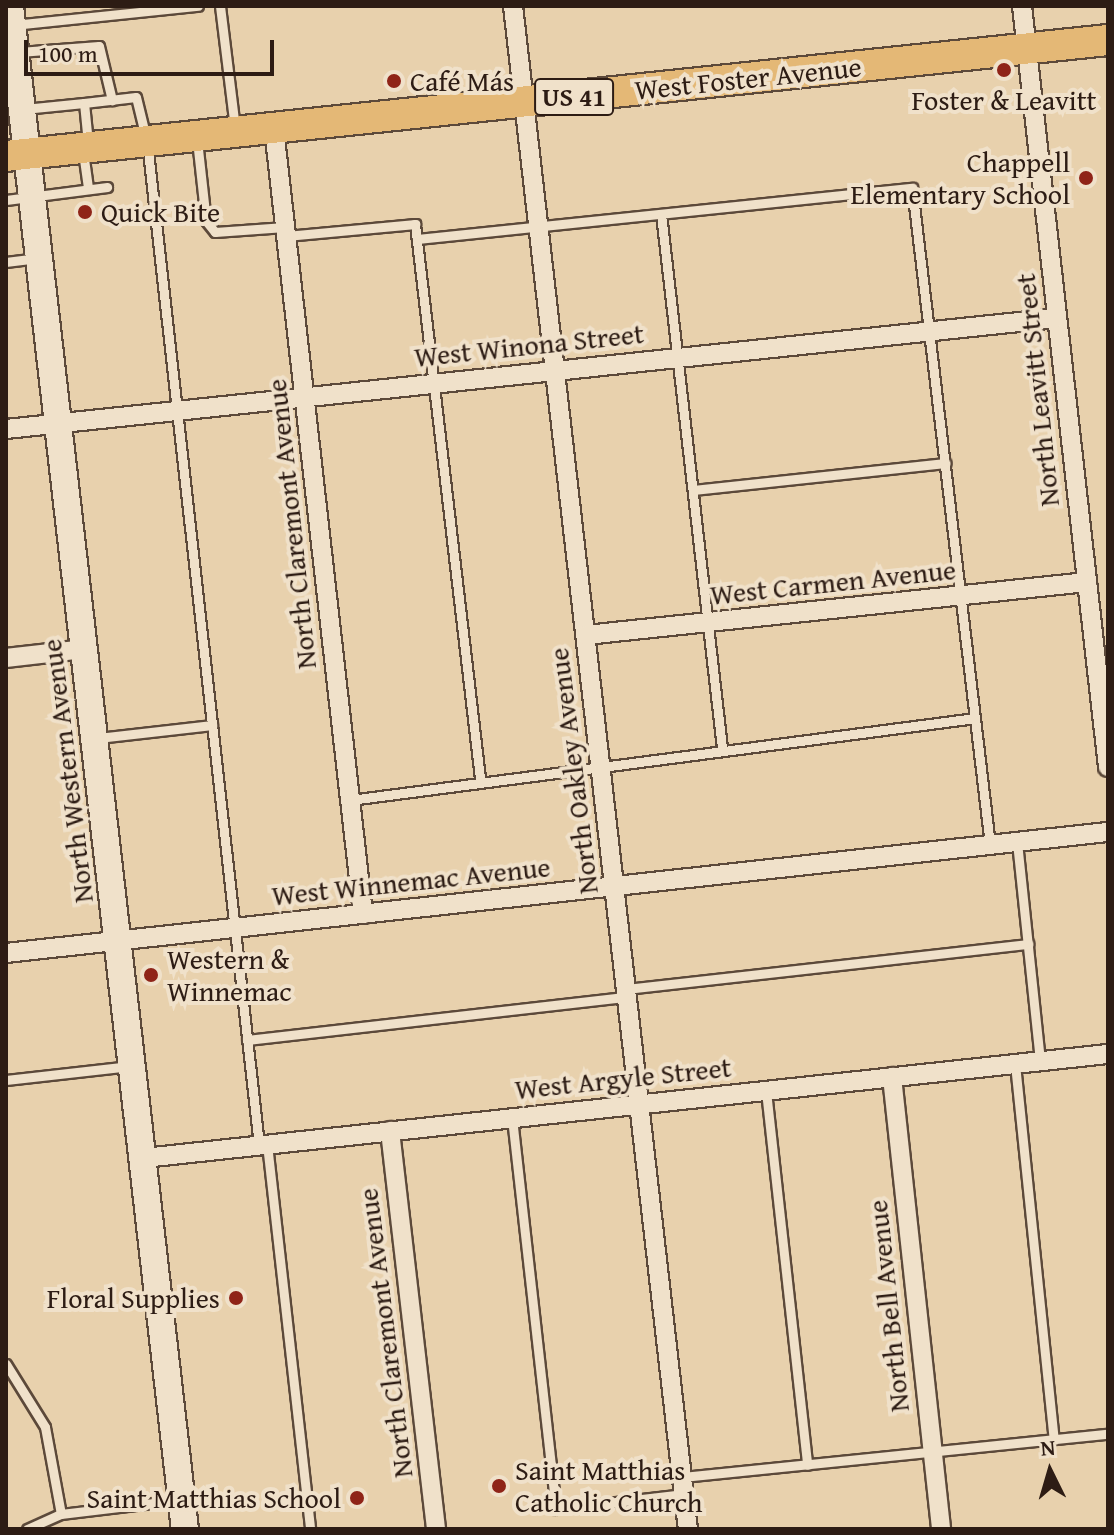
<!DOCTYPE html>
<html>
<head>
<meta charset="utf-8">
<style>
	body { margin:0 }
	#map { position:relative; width:1114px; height:1535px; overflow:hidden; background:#e8d1ad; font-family:"Gentium Book Plus",serif }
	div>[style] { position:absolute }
	.roads { filter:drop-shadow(2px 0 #5c493a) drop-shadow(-2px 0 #5c493a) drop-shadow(0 2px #5c493a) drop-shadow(0 -2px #5c493a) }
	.lane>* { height:9px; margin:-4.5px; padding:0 4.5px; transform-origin:4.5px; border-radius:4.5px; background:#f0e1ca }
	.street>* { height:18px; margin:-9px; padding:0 9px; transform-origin:9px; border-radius:9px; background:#f0e1ca }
	.secondary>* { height:26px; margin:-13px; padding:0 13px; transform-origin:13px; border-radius:13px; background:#f0e1ca }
	.primary>* { height:30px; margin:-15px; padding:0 15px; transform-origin:15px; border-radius:15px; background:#e4b876 }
	.dots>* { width:22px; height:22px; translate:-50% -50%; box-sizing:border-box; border:4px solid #f0e1ca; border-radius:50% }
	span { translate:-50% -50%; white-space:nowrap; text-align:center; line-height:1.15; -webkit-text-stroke:8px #f0e1ca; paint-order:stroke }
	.shield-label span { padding:2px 6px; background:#f0e1ca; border:2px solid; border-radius:6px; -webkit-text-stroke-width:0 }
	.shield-label { font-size:26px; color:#2d1c14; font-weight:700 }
	.street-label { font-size:28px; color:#2d1c14 }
	.poi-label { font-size:28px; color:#2d1c14 }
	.left { translate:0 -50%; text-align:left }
	.right { translate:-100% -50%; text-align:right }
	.frame { position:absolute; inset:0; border:8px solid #2d1c14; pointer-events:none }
	.north { position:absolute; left:1010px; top:1431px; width:80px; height:80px; -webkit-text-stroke:6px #f0e1ca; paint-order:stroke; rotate:355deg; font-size:22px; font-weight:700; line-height:32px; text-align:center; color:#2d1c14 }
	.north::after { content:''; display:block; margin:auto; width:28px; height:36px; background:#2d1c14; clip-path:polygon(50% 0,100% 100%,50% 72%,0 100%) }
	.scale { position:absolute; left:24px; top:40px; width:250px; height:36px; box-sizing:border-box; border:4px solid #2d1c14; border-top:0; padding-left:10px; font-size:24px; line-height:28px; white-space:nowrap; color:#2d1c14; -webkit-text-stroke:6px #f0e1ca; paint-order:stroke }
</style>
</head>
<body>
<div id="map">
	<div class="roads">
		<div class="lane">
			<i style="left:220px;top:6px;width:124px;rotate:83deg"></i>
			<i style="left:13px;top:25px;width:186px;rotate:-5.9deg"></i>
			<i style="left:19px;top:52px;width:80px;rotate:-4.3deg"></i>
			<i style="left:99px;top:46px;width:56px;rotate:76.5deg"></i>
			<i style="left:24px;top:109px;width:60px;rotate:-5.7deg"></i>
			<i style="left:197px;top:140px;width:81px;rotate:83.7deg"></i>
			<i style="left:206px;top:221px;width:14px;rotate:51deg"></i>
			<i style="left:215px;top:232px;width:70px;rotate:-4.1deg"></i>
			<i style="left:88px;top:143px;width:40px;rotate:-95.7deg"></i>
			<i style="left:84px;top:103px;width:52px;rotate:-6.6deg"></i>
			<i style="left:136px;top:97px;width:46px;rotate:76.3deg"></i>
			<i style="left:147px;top:142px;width:1009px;rotate:83.63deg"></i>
			<i style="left:83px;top:152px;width:37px;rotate:82deg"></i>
			<i style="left:6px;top:200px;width:102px;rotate:-7.3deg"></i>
			<i style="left:661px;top:214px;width:537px;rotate:83.48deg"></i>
			<i style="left:286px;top:236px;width:130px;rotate:-5.3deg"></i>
			<i style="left:415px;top:224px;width:558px;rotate:83.31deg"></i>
			<i style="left:417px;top:239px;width:498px;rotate:-5.9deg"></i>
			<i style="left:912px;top:188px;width:662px;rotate:83.23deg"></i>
			<i style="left:6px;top:262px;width:32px;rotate:-7deg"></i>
			<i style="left:693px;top:490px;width:254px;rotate:-6.1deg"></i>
			<i style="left:98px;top:738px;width:115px;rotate:-6.5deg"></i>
			<i style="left:350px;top:800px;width:630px;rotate:-7.47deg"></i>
			<i style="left:1017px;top:842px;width:221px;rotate:84deg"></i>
			<i style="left:626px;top:989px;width:405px;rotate:-6.4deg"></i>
			<i style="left:247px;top:1040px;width:382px;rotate:-6.5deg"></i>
			<i style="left:1015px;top:1064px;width:377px;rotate:84.1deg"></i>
			<i style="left:6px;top:1080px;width:125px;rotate:-6.4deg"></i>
			<i style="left:766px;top:1091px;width:376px;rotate:83.7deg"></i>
			<i style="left:512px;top:1118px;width:393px;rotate:83.6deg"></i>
			<i style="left:556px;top:1509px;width:129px;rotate:-6.7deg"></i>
			<i style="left:267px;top:1144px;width:387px;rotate:83.6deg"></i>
			<i style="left:6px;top:1364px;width:74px;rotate:58.2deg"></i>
			<i style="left:45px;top:1427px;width:88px;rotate:79.6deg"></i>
			<i style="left:682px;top:1477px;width:428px;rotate:-5.8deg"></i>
			<i style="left:27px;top:1529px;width:37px;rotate:-24deg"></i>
			<i style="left:61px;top:1514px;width:119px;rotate:-6.8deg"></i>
		</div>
		<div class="street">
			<i style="left:513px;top:6px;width:1533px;rotate:83.45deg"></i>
			<i style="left:1022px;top:6px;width:766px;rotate:83.55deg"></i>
			<i style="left:274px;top:129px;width:790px;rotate:83.53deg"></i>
			<i style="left:6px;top:429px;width:1057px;rotate:-6.03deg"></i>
			<i style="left:586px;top:635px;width:504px;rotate:-6.04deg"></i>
			<i style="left:6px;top:658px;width:80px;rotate:-6.5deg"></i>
			<i style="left:6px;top:953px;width:1109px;rotate:-6.27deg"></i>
			<i style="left:892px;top:1077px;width:455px;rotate:83.8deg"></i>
			<i style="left:390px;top:1131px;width:401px;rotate:83.4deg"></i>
			<i style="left:144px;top:1158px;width:970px;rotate:-6.16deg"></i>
		</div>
		<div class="secondary">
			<i style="left:10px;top:6px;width:1533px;rotate:83.45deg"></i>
		</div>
		<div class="primary">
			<i style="left:6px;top:156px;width:1108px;rotate:-6.01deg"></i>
		</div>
	</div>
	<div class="dots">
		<i style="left:1004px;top:70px;background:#8f2418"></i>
		<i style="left:394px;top:81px;background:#8f2418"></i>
		<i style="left:1086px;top:178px;background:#8f2418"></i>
		<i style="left:85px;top:212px;background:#8f2418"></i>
		<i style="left:151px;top:975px;background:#8f2418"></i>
		<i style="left:236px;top:1298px;background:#8f2418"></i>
		<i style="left:499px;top:1486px;background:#8f2418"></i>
		<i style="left:357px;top:1498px;background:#8f2418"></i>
	</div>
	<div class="shield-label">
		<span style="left:574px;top:97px">US 41</span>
	</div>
	<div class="street-label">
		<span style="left:748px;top:78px;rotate:-6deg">West Foster Avenue</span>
		<span style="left:529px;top:345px;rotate:-6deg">West Winona Street</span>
		<span style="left:1037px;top:390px;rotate:-96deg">North Leavitt Street</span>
		<span style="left:291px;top:524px;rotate:-96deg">North Claremont Avenue</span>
		<span style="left:833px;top:582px;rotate:-6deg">West Carmen Avenue</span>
		<span style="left:67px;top:771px;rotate:-97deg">North Western Avenue</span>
		<span style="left:573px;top:771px;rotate:-97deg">North Oakley Avenue</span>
		<span style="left:411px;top:881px;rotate:-6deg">West Winnemac Avenue</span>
		<span style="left:623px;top:1078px;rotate:-6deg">West Argyle Street</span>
		<span style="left:888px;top:1306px;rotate:-96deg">North Bell Avenue</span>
		<span style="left:385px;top:1333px;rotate:-97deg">North Claremont Avenue</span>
	</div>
	<div class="poi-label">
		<span class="left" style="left:410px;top:81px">Café Más</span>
		<span style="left:1004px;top:100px">Foster &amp; Leavitt</span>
		<span class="right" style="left:1070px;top:178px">Chappell<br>Elementary School</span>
		<span class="left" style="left:101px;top:212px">Quick Bite</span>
		<span class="left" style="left:167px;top:975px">Western &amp;<br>Winnemac</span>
		<span class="right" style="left:220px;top:1298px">Floral Supplies</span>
		<span class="left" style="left:515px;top:1486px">Saint Matthias<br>Catholic Church</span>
		<span class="right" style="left:341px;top:1498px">Saint Matthias School</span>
	</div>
	<div class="frame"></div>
	<div class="north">N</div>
	<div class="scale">100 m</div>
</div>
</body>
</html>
